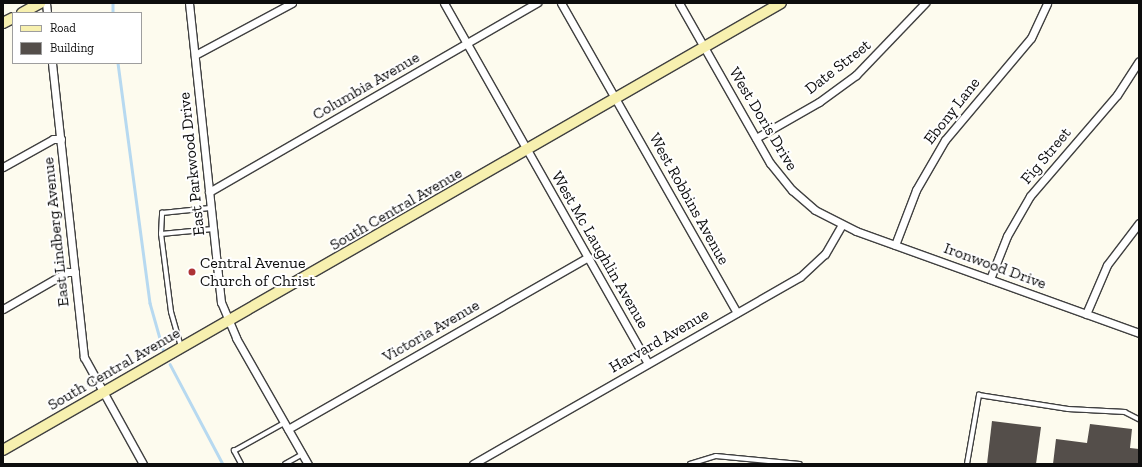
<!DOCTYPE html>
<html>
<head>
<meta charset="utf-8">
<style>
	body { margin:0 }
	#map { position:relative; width:1142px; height:467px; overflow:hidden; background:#fdfbee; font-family:"Zilla Slab",serif }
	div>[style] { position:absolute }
	.stream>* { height:2.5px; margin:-1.25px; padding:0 1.25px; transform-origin:1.25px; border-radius:1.25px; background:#b7d9f0 }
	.building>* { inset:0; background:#544e4a }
	.roads { filter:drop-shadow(1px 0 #404040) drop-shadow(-1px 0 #404040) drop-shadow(0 1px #404040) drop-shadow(0 -1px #404040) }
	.lane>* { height:3.5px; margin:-1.75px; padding:0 1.75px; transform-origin:1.75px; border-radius:1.75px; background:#fff }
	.street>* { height:7px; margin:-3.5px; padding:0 3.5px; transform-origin:3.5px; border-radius:3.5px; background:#fff }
	.secondary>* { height:10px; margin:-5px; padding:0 5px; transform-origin:5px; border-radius:5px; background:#f7f0af }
	.dots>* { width:11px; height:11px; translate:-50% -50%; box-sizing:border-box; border:2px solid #fff; border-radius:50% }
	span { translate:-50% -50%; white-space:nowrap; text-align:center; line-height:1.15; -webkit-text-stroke:4px #fff; paint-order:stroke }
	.street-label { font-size:16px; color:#0d0d0d }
	.poi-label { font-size:16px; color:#0d0d0d }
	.left { translate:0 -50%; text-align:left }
	.frame { position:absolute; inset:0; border:4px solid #0d0d0d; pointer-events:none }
	.legend { position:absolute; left:12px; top:12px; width:130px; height:52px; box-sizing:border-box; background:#fff; border:1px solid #9e9e9e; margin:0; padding:5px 7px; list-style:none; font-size:12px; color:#0d0d0d }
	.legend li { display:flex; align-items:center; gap:8px; height:20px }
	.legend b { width:20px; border:1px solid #9e9e9e }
</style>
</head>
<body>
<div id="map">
	<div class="stream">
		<i style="left:113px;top:3px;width:10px;rotate:90deg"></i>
		<i style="left:118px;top:63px;width:242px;rotate:82.4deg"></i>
		<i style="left:150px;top:303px;width:48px;rotate:74.2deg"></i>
		<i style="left:170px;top:364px;width:113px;rotate:62.1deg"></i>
	</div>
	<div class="building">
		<i style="clip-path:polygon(992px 421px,1041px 427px,1036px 464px,987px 464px)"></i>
		<i style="clip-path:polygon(1090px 424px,1132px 429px,1130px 448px,1139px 449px,1139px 464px,1053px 464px,1056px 439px,1087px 443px)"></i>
	</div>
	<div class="roads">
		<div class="lane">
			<i style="left:161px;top:234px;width:21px;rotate:-87deg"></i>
			<i style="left:162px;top:213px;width:48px;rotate:-5.9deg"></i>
			<i style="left:181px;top:347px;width:36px;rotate:-106deg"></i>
			<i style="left:171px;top:312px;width:79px;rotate:-97.3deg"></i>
			<i style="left:161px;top:234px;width:52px;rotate:-5.5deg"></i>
			<i style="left:241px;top:464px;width:15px;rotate:-118deg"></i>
			<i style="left:234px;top:451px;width:57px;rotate:-29.2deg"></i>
			<i style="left:285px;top:464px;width:21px;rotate:-29deg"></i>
			<i style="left:690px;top:464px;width:27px;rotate:-17deg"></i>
			<i style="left:716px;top:456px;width:84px;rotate:5.4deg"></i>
			<i style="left:967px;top:464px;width:70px;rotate:-80.1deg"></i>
			<i style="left:979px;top:395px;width:90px;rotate:8.9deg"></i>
			<i style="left:1068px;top:409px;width:57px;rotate:3deg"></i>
			<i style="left:1125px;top:412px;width:16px;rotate:27deg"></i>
		</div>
		<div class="street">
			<i style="left:46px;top:3px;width:10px;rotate:84deg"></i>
			<i style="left:189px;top:3px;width:301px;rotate:83.9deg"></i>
			<i style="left:221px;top:302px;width:39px;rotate:67deg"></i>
			<i style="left:236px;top:338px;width:145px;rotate:60.3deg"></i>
			<i style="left:444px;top:3px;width:414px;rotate:60.5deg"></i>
			<i style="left:561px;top:3px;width:356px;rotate:60.4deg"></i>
			<i style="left:679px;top:3px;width:184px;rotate:60.4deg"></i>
			<i style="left:770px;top:163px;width:35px;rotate:51deg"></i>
			<i style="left:792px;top:190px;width:30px;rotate:41deg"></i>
			<i style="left:815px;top:210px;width:46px;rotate:27.1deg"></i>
			<i style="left:856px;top:231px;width:301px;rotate:19.8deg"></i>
			<i style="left:195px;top:55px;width:110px;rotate:-28.2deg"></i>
			<i style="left:52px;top:63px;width:296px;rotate:83.8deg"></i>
			<i style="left:84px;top:357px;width:122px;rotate:61.1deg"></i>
			<i style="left:756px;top:138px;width:73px;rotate:-29.7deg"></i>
			<i style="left:819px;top:102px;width:46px;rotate:-36.1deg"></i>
			<i style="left:856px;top:75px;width:100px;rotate:-46.2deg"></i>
			<i style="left:3px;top:167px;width:57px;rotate:-29.2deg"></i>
			<i style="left:53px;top:139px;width:8px"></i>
			<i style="left:209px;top:192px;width:379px;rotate:-30deg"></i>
			<i style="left:895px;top:245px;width:59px;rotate:-69.1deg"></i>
			<i style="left:916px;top:190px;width:58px;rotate:-59.9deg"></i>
			<i style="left:945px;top:140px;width:133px;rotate:-49.9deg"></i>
			<i style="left:1031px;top:38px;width:38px;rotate:-65deg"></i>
			<i style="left:990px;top:279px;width:46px;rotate:-68.4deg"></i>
			<i style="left:1007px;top:236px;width:46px;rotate:-60.1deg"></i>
			<i style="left:1030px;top:196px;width:133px;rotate:-49.3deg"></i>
			<i style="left:1117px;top:95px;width:40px;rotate:-57.1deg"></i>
			<i style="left:3px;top:309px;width:74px;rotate:-30deg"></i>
			<i style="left:67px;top:272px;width:8px"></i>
			<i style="left:1086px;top:314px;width:53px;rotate:-66.8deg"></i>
			<i style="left:1107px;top:265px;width:53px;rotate:-52.7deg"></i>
			<i style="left:288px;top:429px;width:346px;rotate:-29.8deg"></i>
			<i style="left:473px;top:464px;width:377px;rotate:-29.8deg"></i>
			<i style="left:800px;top:277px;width:34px;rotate:-43deg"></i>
			<i style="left:825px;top:254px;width:34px;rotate:-60deg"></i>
		</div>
		<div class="secondary">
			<i style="left:22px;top:13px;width:21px;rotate:-29deg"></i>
			<i style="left:3px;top:23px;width:11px;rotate:-27deg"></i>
			<i style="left:3px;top:450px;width:897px;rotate:-29.88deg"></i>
		</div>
	</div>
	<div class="dots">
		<i style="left:192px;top:272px;background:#ae3336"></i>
	</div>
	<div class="street-label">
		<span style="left:838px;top:67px;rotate:-38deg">Date Street</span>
		<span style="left:366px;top:86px;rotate:-30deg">Columbia Avenue</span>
		<span style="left:952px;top:111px;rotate:-52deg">Ebony Lane</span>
		<span style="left:763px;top:119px;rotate:59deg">West Doris Drive</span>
		<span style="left:1046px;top:156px;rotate:-50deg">Fig Street</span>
		<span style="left:192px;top:164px;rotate:-96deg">East Parkwood Drive</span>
		<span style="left:689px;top:199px;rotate:61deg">West Robbins Avenue</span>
		<span style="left:396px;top:209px;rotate:-30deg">South Central Avenue</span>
		<span style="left:56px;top:232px;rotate:-96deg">East Lindberg Avenue</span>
		<span style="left:600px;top:250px;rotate:60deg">West Mc Laughlin Avenue</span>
		<span style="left:995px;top:266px;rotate:20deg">Ironwood Drive</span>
		<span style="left:431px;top:331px;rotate:-30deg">Victoria Avenue</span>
		<span style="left:659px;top:341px;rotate:-30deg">Harvard Avenue</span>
		<span style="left:114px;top:369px;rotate:-30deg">South Central Avenue</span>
	</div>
	<div class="poi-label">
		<span class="left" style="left:200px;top:272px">Central Avenue<br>Church of Christ</span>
	</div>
	<div class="frame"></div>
	<ul class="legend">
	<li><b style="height:5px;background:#f7f0af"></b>Road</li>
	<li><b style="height:11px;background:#544e4a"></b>Building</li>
	</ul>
</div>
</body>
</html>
